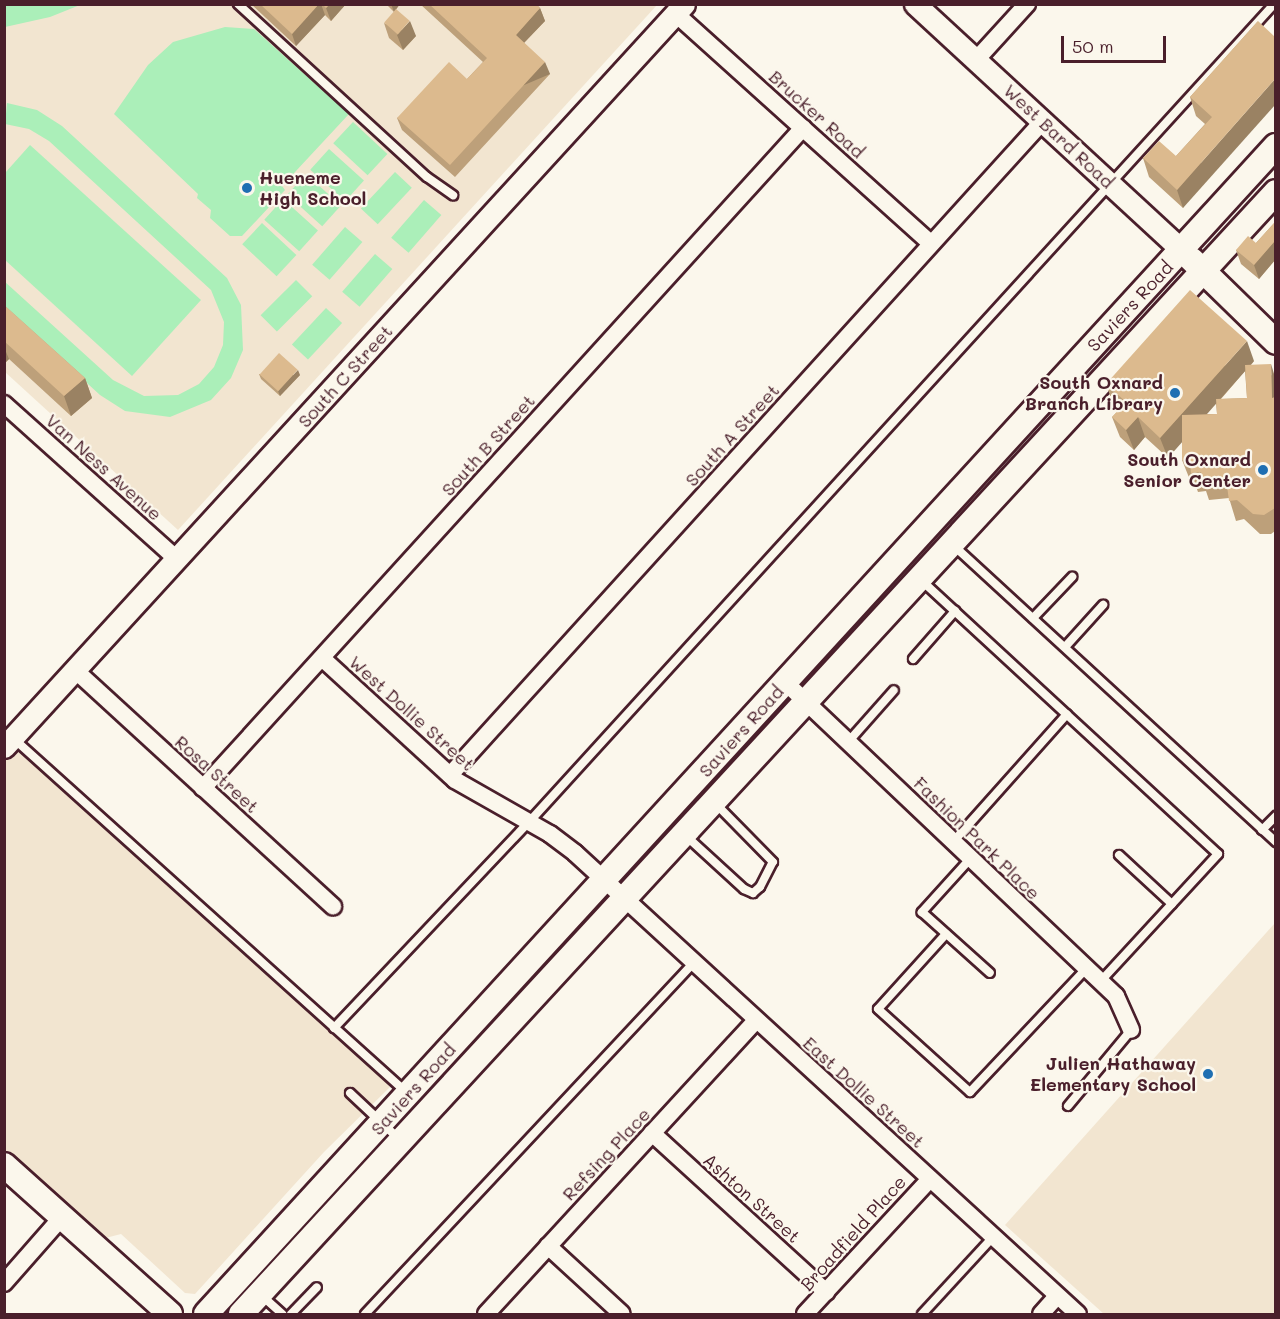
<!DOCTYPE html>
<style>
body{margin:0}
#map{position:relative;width:1280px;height:1319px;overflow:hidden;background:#fbf7ec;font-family:Mali,sans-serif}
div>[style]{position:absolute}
.built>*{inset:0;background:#f2e5d0}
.green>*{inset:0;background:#abefb9;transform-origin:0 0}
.roads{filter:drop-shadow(2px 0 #4a1f2b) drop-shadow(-2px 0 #4a1f2b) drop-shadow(0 2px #4a1f2b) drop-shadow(0 -2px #4a1f2b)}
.service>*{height:8px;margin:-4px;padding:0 4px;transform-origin:4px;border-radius:4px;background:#fbf7ec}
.minor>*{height:16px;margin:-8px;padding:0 8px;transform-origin:8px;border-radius:8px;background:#fbf7ec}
.tertiary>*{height:21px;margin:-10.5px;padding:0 10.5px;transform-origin:10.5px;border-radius:10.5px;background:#fbf7ec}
.secondary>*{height:24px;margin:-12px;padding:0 12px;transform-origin:12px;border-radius:12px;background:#fbf7ec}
.wall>*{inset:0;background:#bda07a}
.shaded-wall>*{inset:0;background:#9a8263;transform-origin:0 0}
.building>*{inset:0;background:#dcba8e;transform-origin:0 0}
.dots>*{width:16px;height:16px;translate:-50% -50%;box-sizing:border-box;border:3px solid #fbf7ec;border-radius:50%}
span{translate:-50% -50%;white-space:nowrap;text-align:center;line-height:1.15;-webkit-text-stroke:4.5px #fbf7ec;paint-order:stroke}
.street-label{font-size:18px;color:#4a1f2b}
.poi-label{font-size:18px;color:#4a1f2b;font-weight:700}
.left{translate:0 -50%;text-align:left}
.right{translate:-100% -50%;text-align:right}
.frame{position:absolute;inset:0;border:6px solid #4a1f2b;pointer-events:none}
.scale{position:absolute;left:1061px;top:36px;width:105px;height:27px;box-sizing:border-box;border:3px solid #4a1f2b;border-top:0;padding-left:8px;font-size:18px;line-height:21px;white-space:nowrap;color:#4a1f2b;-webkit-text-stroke:4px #fbf7ec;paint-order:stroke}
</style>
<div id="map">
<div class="built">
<div style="clip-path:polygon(4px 5px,657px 5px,178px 530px,5px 372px)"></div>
<div style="clip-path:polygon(13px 738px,334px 1028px,390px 1087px,324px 1152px,195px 1294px,185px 1293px,121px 1234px,90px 1242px,5px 1165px,4px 747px)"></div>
<div style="clip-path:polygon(1275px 923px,1275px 1314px,1104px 1314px,1005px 1225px)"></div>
</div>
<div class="green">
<div style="clip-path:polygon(5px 4px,80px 4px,80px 5px,50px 17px,5px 27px)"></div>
<div style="clip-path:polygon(225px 27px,254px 29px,349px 114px,282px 186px,285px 190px,242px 236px,230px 236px,210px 218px,211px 210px,197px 198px,198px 194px,114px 114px,148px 65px,173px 42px)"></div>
<div style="clip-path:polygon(7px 103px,37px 110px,62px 126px,227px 278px,241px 305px,243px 350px,231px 378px,211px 400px,170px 417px,125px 411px,100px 395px,5px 308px,4px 281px,113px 380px,144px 396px,178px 395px,199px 384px,214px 367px,223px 345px,224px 322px,211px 290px,49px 141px,29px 129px,5px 124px)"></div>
<div style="left:353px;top:122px;width:47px;height:29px;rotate:43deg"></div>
<div style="clip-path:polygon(30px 145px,201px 300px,132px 376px,5px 260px,5px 173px)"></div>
<div style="left:329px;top:149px;width:47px;height:28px;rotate:42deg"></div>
<div style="left:395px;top:172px;width:23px;height:50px;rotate:43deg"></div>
<div style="left:306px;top:174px;width:47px;height:28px;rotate:42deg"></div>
<div style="left:283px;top:199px;width:47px;height:28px;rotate:42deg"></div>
<div style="left:424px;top:200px;width:23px;height:50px;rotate:41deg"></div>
<div style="left:262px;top:223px;width:47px;height:29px;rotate:43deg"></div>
<div style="left:345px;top:227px;width:23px;height:50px;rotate:41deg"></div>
<div style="left:375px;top:254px;width:23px;height:50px;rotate:41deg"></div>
<div style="left:296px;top:280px;width:23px;height:50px;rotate:45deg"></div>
<div style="left:326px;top:308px;width:22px;height:50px;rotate:43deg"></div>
</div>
<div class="roads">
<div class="service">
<div style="left:238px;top:4px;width:256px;rotate:42.5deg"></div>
<div style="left:427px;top:177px;width:32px;rotate:35deg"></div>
<div style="left:953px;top:545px;width:439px;rotate:42.6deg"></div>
<div style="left:921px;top:580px;width:404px;rotate:42.7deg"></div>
<div style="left:1218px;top:854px;width:173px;rotate:132.7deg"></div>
<div style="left:1033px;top:618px;width:57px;rotate:-46.4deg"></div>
<div style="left:1065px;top:647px;width:57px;rotate:-47.9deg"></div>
<div style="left:913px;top:659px;width:64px;rotate:-48.8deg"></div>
<div style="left:13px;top:738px;width:529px;rotate:42.01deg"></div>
<div style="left:848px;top:742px;width:69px;rotate:-48.5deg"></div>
<div style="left:1262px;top:830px;width:20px;rotate:-45deg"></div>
<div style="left:685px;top:835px;width:80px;rotate:42.5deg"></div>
<div style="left:744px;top:889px;width:10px;rotate:24deg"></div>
<div style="left:753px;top:893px;width:9px;rotate:-41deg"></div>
<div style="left:760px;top:887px;width:28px;rotate:-63deg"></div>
<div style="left:773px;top:862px;width:81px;rotate:-134.5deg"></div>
<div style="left:953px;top:842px;width:171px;rotate:-48.3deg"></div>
<div style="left:1119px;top:855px;width:72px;rotate:42.8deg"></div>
<div style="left:970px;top:859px;width:72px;rotate:132.2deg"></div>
<div style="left:922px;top:912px;width:91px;rotate:41.9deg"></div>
<div style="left:946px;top:934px;width:101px;rotate:132.2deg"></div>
<div style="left:878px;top:1009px;width:124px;rotate:42.1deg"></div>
<div style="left:970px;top:1092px;width:170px;rotate:-46.7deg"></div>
<div style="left:334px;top:1028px;width:284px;rotate:-46.6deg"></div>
<div style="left:529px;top:822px;width:1106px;rotate:-47.67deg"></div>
<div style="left:350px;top:1093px;width:69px;rotate:43.2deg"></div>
<div style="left:1068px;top:1106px;width:99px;rotate:-50.3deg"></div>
<div style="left:260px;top:1294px;width:30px;rotate:42deg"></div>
<div style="left:291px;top:1314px;width:37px;rotate:-46deg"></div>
<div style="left:365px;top:1314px;width:481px;rotate:-46.9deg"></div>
<div style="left:922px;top:1314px;width:105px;rotate:-47.3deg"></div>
</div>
<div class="minor">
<div style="left:676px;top:14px;width:343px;rotate:42deg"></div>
<div style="left:976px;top:60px;width:76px;rotate:-47.7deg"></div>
<div style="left:4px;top:404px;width:232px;rotate:41.9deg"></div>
<div style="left:322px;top:658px;width:180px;rotate:42.5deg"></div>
<div style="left:455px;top:780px;width:109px;rotate:29.6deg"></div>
<div style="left:550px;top:834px;width:31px;rotate:37deg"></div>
<div style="left:575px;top:853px;width:682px;rotate:42.51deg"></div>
<div style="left:75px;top:670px;width:350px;rotate:42.5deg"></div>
<div style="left:785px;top:682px;width:456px;rotate:43.5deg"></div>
<div style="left:1116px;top:996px;width:37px;rotate:66deg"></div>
<div style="left:450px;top:775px;width:883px;rotate:-47.8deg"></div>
<div style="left:203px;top:788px;width:892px;rotate:-47.73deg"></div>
<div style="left:652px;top:1133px;width:236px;rotate:42.4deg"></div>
<div style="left:548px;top:1246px;width:100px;rotate:42.6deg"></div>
<div style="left:4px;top:1283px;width:88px;rotate:-48.7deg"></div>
<div style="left:486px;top:1314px;width:399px;rotate:-47.4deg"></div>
<div style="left:805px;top:1314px;width:184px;rotate:-47.2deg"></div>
<div style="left:1041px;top:1314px;width:24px;rotate:-48deg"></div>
</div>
<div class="tertiary">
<div style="left:915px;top:4px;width:363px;rotate:42.7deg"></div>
<div style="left:4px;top:747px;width:1007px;rotate:-47.53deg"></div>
</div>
<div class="secondary">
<div style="left:1192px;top:260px;width:117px;rotate:44.3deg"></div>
<div style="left:4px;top:1165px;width:223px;rotate:41.9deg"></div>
<div style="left:206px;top:1314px;width:1584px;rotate:-47.51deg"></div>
<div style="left:241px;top:1314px;width:1526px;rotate:-47.31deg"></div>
</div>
</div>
<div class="wall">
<div style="clip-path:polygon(251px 4px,346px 4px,331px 21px,325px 15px,296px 46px)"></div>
<div style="clip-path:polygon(386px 4px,400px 4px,394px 12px)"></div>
<div style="clip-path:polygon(420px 4px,536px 4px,540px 8px,545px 21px,524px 43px,550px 74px,455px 177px,402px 130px,397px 118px,467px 79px,483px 62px)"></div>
<div style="clip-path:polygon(1258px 21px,1183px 208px,1149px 177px,1143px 158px,1176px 156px,1205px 124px,1196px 116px,1190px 97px)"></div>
<div style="clip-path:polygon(384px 23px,416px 36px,403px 50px,389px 38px)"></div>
<div style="clip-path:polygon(1275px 222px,1275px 260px,1259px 279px,1241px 264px,1236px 250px,1256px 243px)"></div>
<div style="clip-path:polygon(4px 305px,85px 378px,92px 398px,71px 416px,9px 359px,6px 362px,4px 361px)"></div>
<div style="clip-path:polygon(evenodd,1254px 361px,1251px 365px,1275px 377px,1275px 531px,1271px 534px,1260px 534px,1244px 519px,1236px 521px,1229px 498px,1209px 500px,1206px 491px,1198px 492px,1194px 481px,1190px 480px,1182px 460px,1182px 441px,1168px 458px,1145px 437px,1134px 450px,1120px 437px,1112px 417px,1119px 410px,1113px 404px,1106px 384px,1254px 361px,1245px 371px,1247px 398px,1221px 399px,1245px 371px,1254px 361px,1216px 403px,1217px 414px,1206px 414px,1216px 403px)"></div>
<div style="clip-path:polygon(259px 374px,300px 375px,280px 396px,261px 379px)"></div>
</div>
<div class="shaded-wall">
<div style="clip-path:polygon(319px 4px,321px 4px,325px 15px,296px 46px,292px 34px)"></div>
<div style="clip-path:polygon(330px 4px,346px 4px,331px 21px,326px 8px)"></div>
<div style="clip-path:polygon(391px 4px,400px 4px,394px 12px)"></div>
<div style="clip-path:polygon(540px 8px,545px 21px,520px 47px,516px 35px)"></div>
<div style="clip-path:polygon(410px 21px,416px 36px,403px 50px,397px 35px)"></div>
<div style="left:545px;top:62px;width:13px;height:140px;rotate:67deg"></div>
<div style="clip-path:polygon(1275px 79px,1275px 105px,1183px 208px,1177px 190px)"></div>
<div style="clip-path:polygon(1274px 242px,1275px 247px,1275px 260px,1259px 279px,1254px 265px)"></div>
<div style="clip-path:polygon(1247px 341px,1254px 361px,1168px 458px,1160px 438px)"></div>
<div style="clip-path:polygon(4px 347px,9px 359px,6px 362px,4px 358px)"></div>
<div style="clip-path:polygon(1271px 364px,1275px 377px,1275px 407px,1272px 398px)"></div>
<div style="clip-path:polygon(298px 370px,300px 375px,280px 396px,278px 391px)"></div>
<div style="clip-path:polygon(85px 378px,92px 398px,71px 416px,64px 396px)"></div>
<div style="clip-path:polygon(1138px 417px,1145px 437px,1134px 450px,1126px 430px)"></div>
</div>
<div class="building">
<div style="clip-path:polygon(260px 4px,319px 4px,292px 34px)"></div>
<div style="clip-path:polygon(322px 4px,330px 4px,326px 8px)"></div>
<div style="clip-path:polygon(429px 4px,536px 4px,540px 8px,516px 35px,545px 62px,450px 165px,397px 118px,449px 62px,467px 79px,487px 58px)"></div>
<div style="left:396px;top:9px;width:18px;height:18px;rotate:41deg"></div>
<div style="clip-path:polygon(1258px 21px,1275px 37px,1275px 79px,1177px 190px,1143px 158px,1159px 141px,1176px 156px,1212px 117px,1190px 97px)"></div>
<div style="clip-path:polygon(1275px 222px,1275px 243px,1274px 242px,1254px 265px,1236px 250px,1248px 236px,1256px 243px)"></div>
<div style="clip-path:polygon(1190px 290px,1247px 341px,1160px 438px,1138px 417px,1126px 430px,1112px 417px,1126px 402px,1106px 384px)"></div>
<div style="clip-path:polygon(4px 305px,85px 378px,64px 396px,4px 341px)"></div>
<div style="left:279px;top:353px;width:25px;height:29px;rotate:42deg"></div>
<div style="clip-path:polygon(1271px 364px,1272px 398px,1275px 397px,1275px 508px,1264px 515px,1253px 514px,1237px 500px,1229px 501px,1226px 478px,1202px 481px,1201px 472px,1191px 473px,1190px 462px,1182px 460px,1182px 415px,1217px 414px,1216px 399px,1247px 398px,1245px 365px)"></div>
</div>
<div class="dots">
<div style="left:247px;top:188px;background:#1f6fb2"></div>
<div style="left:1175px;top:393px;background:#1f6fb2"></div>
<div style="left:1263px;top:470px;background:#1f6fb2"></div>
<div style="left:1208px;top:1074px;background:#1f6fb2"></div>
</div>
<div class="street-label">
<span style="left:817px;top:114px;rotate:42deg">Brucker Road</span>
<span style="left:1059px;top:136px;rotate:43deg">West Bard Road</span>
<span style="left:1130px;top:306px;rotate:-47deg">Saviers Road</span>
<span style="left:345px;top:376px;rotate:-48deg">South C Street</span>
<span style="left:732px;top:435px;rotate:-48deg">South A Street</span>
<span style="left:488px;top:445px;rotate:-48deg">South B Street</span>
<span style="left:104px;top:467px;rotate:42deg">Van Ness Avenue</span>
<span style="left:412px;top:713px;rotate:42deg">West Dollie Street</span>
<span style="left:741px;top:731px;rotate:-48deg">Saviers Road</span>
<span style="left:217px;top:774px;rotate:42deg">Rosa Street</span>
<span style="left:977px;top:838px;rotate:44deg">Fashion Park Place</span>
<span style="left:413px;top:1089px;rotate:-48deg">Saviers Road</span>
<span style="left:864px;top:1092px;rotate:42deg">East Dollie Street</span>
<span style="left:606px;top:1154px;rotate:-47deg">Refsing Place</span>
<span style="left:752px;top:1198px;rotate:42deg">Ashton Street</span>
<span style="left:853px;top:1233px;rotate:-48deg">Broadfield Place</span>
</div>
<div class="poi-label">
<span class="left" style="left:259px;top:188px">Hueneme<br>High School</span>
<span class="right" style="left:1163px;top:393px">South Oxnard<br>Branch Library</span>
<span class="right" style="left:1251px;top:470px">South Oxnard<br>Senior Center</span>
<span class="right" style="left:1196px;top:1074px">Julien Hathaway<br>Elementary School</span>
</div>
<div class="frame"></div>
<div class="scale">50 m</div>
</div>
